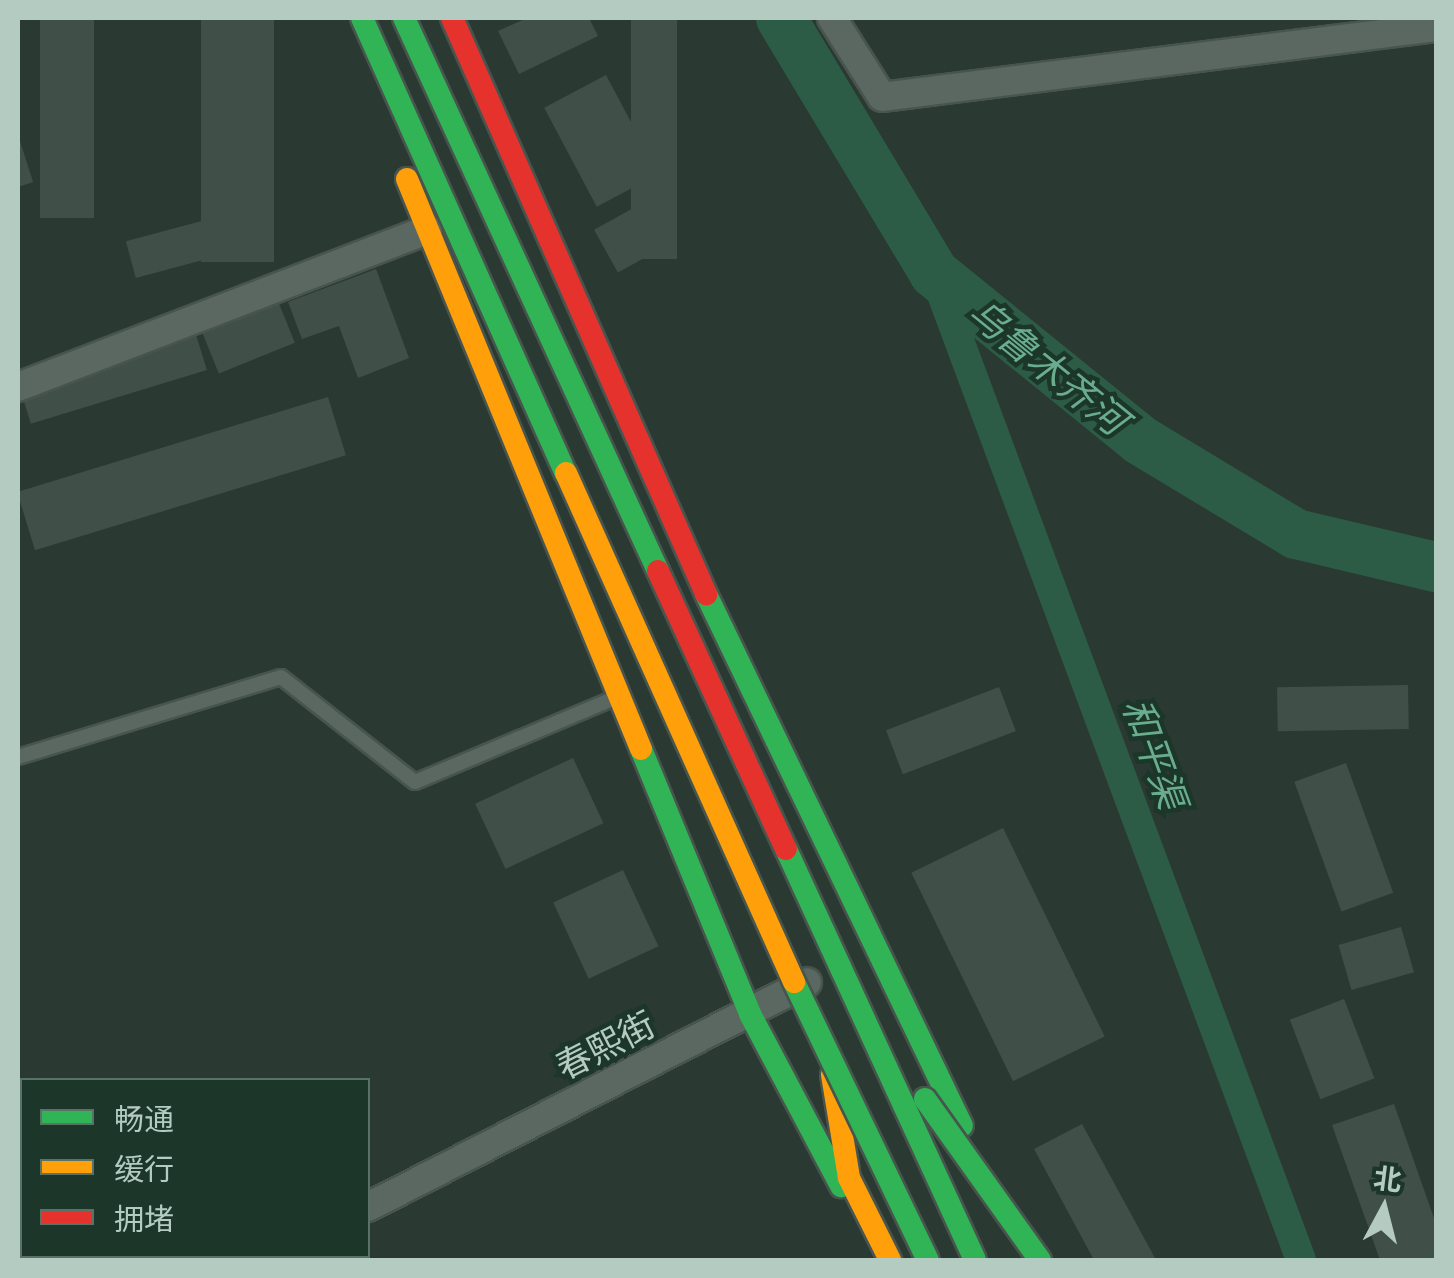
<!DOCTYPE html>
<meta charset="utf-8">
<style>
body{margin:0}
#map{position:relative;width:1454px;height:1278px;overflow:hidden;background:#2a3a32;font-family:Manrope,"Noto Sans SC",sans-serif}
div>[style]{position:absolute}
.canal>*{height:30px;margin:-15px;padding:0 15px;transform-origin:15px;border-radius:15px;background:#2d5c46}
.river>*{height:50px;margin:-25px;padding:0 25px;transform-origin:25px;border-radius:25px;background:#2d5c46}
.building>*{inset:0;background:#404f47;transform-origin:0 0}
.roads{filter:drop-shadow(2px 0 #48544e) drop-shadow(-2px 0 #48544e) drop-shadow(0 2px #48544e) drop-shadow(0 -2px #48544e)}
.lane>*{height:14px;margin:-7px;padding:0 7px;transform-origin:7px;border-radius:7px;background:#5a6861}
.street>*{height:28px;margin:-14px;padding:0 14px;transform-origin:14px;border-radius:14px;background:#5a6861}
.fast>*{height:22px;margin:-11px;padding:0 11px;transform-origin:11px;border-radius:11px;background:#30b455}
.slow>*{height:22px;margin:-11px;padding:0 11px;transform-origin:11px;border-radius:11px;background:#ff9f0a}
.jam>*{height:22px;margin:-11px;padding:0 11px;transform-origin:11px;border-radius:11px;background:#e5322d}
.bridges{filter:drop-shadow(2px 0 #47554e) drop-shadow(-2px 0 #47554e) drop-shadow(0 2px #47554e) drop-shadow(0 -2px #47554e)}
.fast-bridge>*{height:22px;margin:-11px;padding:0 11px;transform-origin:11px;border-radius:11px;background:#30b455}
.slow-bridge>*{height:22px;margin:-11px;padding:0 11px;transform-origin:11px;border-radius:11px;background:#ff9f0a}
.jam-bridge>*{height:22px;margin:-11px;padding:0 11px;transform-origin:11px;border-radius:11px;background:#e5322d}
span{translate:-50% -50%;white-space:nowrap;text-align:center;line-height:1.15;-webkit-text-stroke:9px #1c362a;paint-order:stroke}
.street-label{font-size:35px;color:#b4cbc1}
.water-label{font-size:38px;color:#6aad8e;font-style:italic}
.frame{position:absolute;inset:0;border:20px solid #b4cbc1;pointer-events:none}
.legend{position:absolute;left:20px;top:1078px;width:350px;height:180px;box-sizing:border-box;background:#1c362a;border:2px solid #597266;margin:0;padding:12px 18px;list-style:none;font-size:30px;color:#b4cbc1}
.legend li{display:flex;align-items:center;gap:20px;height:50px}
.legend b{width:50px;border:2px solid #597266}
.north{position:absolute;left:1334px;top:1158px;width:100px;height:100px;-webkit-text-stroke:8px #1c362a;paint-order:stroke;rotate:7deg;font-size:28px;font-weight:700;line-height:40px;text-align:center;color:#b4cbc1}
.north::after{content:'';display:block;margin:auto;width:35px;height:45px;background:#b4cbc1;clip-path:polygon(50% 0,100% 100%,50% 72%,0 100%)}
</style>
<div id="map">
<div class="canal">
<div style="left:934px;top:273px;width:1053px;rotate:69.6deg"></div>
</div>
<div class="river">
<div style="left:781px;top:18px;width:297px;rotate:59deg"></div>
<div style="left:934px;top:273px;width:265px;rotate:39deg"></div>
<div style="left:1140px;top:440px;width:182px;rotate:31.1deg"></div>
<div style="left:1296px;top:534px;width:144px;rotate:13.3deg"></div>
</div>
<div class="building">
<div style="left:40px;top:18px;width:54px;height:200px"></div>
<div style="left:201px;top:18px;width:73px;height:244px"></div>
<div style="clip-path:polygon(527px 18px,589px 18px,598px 36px,519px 74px,498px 31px)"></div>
<div style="left:631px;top:18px;width:46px;height:241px"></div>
<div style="left:606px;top:75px;width:112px;height:70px;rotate:62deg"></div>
<div style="clip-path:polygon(20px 141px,33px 182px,18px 187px,18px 142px)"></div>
<div style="left:637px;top:206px;width:49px;height:49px;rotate:61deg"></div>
<div style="left:209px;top:219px;width:38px;height:86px;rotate:75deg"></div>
<div style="clip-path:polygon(376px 269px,409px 358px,358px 378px,339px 326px,302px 339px,288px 302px)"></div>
<div style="left:278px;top:301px;width:45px;height:82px;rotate:68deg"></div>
<div style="left:194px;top:328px;width:44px;height:184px;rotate:73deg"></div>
<div style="left:328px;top:397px;width:61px;height:325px;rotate:73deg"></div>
<div style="left:1408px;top:685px;width:44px;height:131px;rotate:89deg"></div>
<div style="left:999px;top:687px;width:47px;height:121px;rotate:69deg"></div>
<div style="left:573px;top:758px;width:72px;height:108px;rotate:65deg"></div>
<div style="left:1346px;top:763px;width:138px;height:55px;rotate:70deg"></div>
<div style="left:1003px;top:828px;width:232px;height:102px;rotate:64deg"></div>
<div style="left:623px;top:870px;width:84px;height:77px;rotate:65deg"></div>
<div style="left:1401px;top:927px;width:47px;height:65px;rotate:74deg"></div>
<div style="left:1344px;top:999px;width:85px;height:58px;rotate:69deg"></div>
<div style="clip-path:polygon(1394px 1104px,1436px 1224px,1436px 1260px,1380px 1260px,1332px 1125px)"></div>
<div style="clip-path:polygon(1082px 1124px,1156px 1260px,1094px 1260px,1034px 1149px)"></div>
</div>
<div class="roads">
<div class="lane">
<div style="left:18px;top:757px;width:275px;rotate:-16.9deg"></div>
<div style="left:281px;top:677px;width:170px;rotate:38.1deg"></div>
<div style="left:415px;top:782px;width:217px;rotate:-22.8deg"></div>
</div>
<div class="street">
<div style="left:832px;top:18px;width:93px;rotate:57.7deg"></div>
<div style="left:882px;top:97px;width:558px;rotate:-7.2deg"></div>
<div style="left:18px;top:387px;width:439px;rotate:-21deg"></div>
<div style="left:368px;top:1207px;width:493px;rotate:-27.1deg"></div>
<div style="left:293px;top:1256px;width:4px;rotate:63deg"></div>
<div style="left:260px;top:1260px;width:12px;rotate:-20deg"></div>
</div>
<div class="fast">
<div style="left:706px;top:594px;width:590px;rotate:64.3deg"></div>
<div style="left:641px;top:749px;width:287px;rotate:67.6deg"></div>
<div style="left:750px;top:1014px;width:195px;rotate:62.1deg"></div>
</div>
<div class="slow">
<div style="left:407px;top:179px;width:616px;rotate:67.68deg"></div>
<div style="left:832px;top:1075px;width:104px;rotate:80.6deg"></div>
<div style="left:849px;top:1178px;width:92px;rotate:63.4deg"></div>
</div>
<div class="jam">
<div style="left:452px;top:18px;width:630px;rotate:66.2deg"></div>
</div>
</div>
<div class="bridges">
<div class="fast-bridge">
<div style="left:362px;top:18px;width:499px;rotate:65.9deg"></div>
<div style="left:404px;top:18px;width:609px;rotate:65.33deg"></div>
<div style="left:786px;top:849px;width:452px;rotate:65.3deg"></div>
<div style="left:794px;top:982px;width:309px;rotate:64.3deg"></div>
<div style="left:925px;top:1099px;width:198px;rotate:54.5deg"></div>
</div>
<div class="slow-bridge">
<div style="left:566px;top:473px;width:558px;rotate:65.87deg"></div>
</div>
<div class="jam-bridge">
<div style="left:658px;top:571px;width:306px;rotate:65.3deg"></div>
</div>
</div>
<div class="street-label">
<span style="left:605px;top:1045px;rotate:-27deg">春熙街</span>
</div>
<div class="water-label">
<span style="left:1048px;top:366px;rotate:39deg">乌鲁木齐河</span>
<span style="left:1155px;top:753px;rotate:70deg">和平渠</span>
</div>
<div class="frame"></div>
<ul class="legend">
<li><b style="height:12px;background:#30b455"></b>畅通</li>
<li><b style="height:12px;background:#ff9f0a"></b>缓行</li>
<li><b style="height:12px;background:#e5322d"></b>拥堵</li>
</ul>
<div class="north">北</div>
</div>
